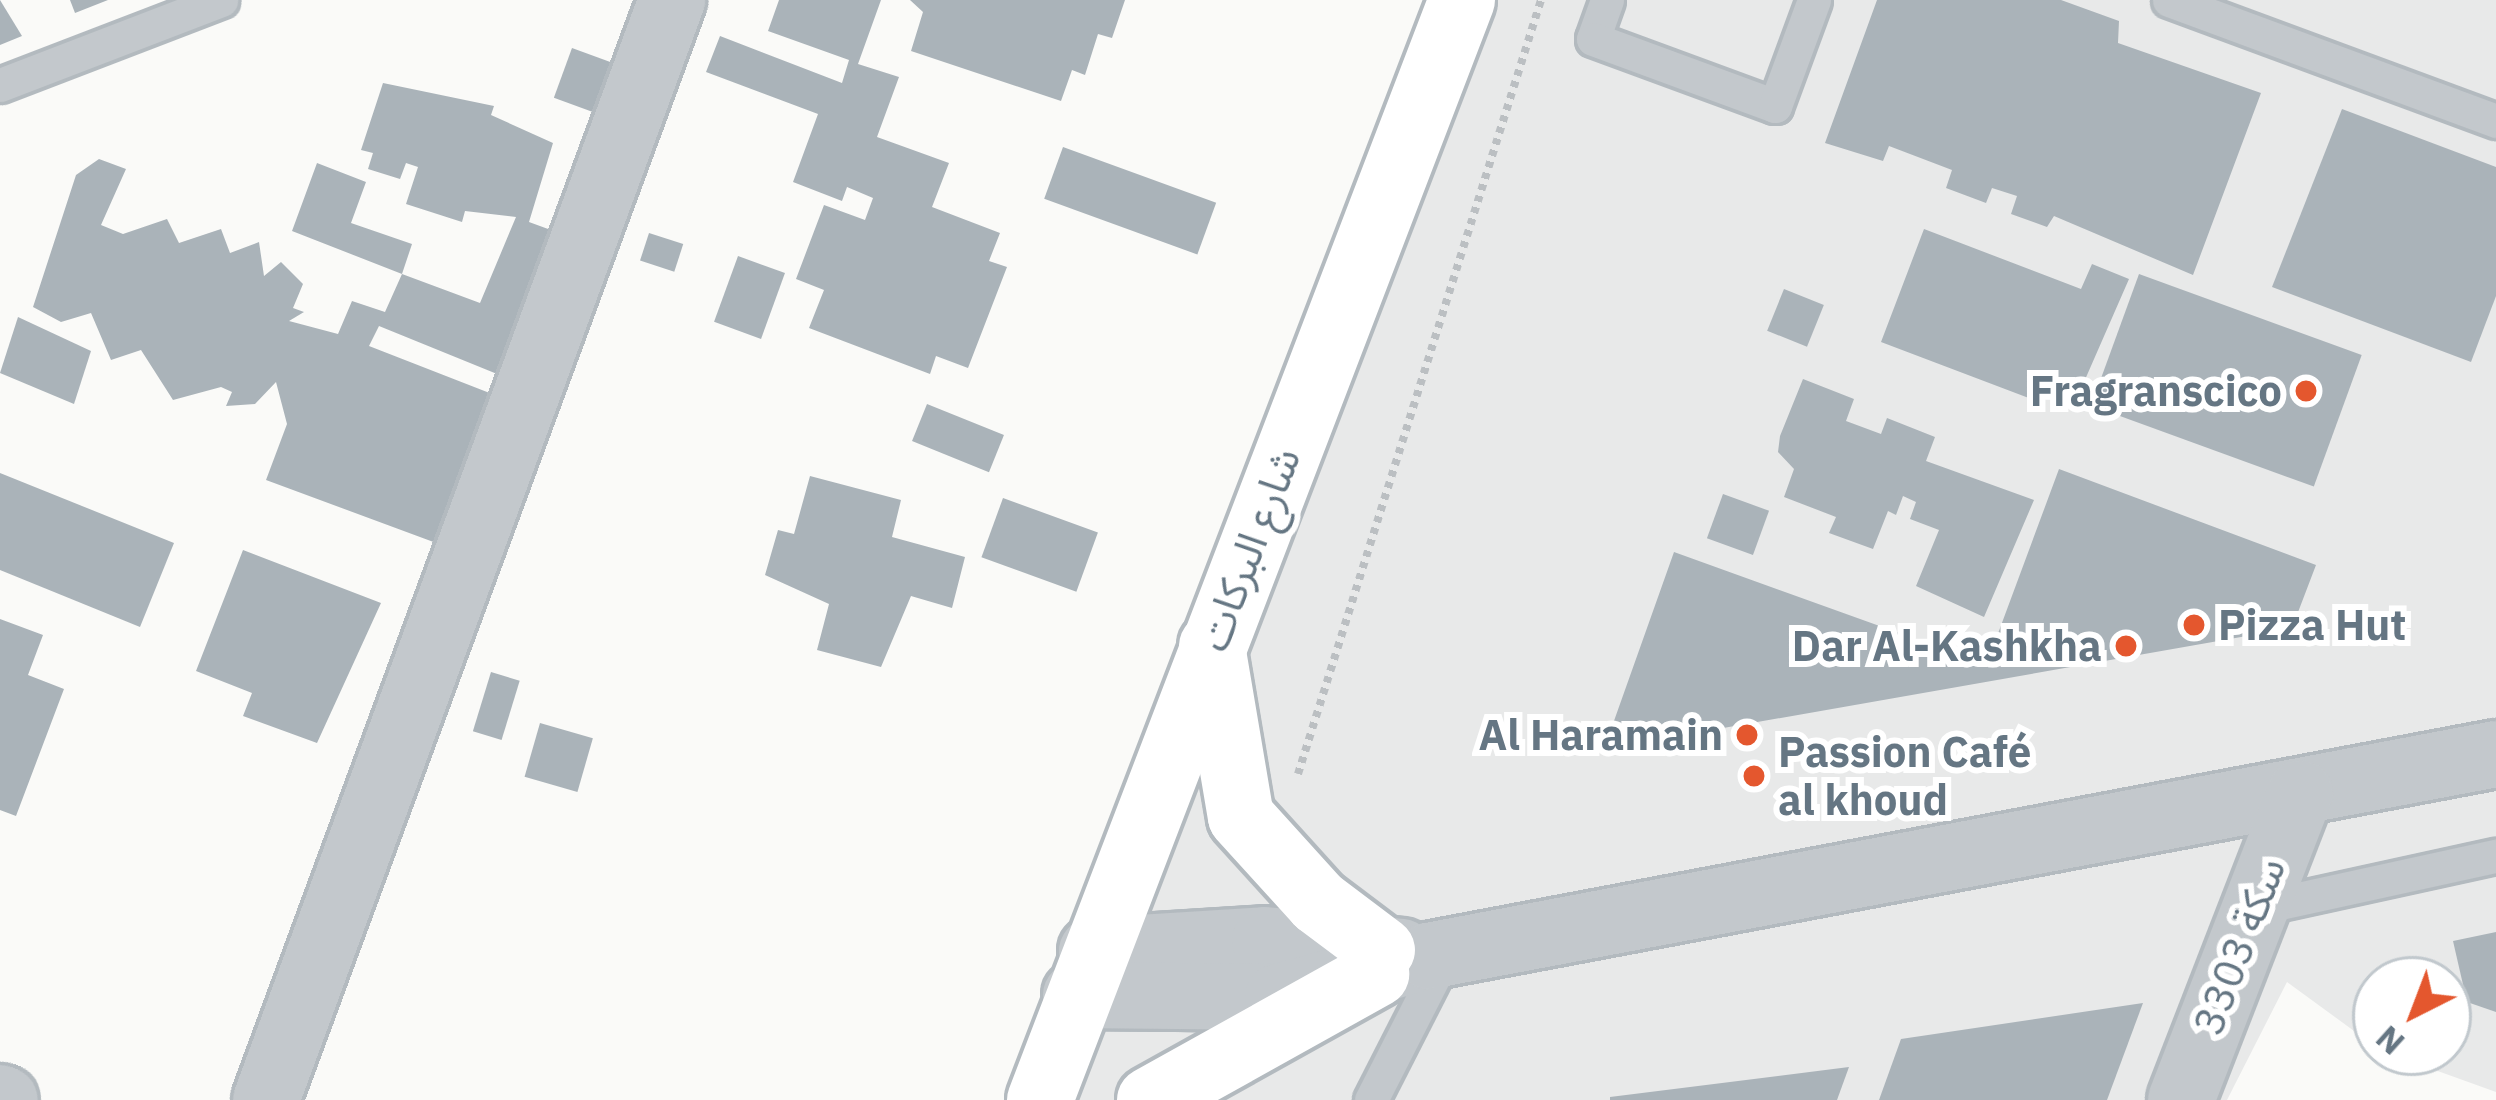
<!DOCTYPE html>
<meta charset="utf-8">
<style>
body{margin:0}
#map{position:relative;width:2496px;height:1100px;overflow:hidden;background:#fafaf8;font-family:"IBM Plex Sans","Noto Sans Arabic",sans-serif}
div>[style]{position:absolute}
.built>*{inset:0;background:#e8e9e9}
.building>*{inset:0;background:#aab3b9;transform-origin:0 0}
.path>*{height:8px;margin-top:-4px;transform-origin:0;background:repeating-linear-gradient(90deg,#bbbfc2 0 6px,transparent 0 12px)}
.roads{filter:drop-shadow(3px 0 #b3babf) drop-shadow(-3px 0 #b3babf) drop-shadow(0 3px #b3babf) drop-shadow(0 -3px #b3babf)}
.lane>*{height:33px;margin:-16.5px;padding:0 16.5px;transform-origin:16.5px;border-radius:16.5px;background:#c3c8cc}
.street>*{height:66px;margin:-33px;padding:0 33px;transform-origin:33px;border-radius:33px;background:#c3c8cc}
.secondary>*{height:66px;margin:-33px;padding:0 33px;transform-origin:33px;border-radius:33px;background:#fff}
.dots>*{width:33px;height:33px;translate:-50% -50%;box-sizing:border-box;border:6px solid #fff;border-radius:50%}
span{translate:-50% -50%;white-space:nowrap;text-align:center;line-height:1.15;-webkit-text-stroke:12px #fff;paint-order:stroke}
.poi-label{font-size:42px;color:#657683;font-weight:700}
.right{translate:-100% -50%;text-align:right}
.left{translate:0 -50%;text-align:left}
.street-label{font-size:42px;color:#657683}
.north{position:absolute;left:2352px;top:956px;width:120px;height:120px;box-sizing:border-box;background:#fff;border:3px solid #c1c8cd;border-radius:50%;rotate:222deg;font-size:33px;font-weight:700;line-height:48px;text-align:center;color:#657683}
.north::after{content:'';display:block;margin:auto;width:42px;height:54px;background:#e4572e;clip-path:polygon(50% 0,100% 100%,50% 72%,0 100%)}
</style>
<div id="map">
<div class="built">
<div style="clip-path:polygon(1464px 0,2496px 0,2496px 1092px,2385px 1052px,2448px 1052px,2448px 980px,2376px 980px,2376px 1047px,2287px 982px,2227px 1100px,1034px 1100px)"></div>
</div>
<div class="building">
<div style="clip-path:polygon(0 0,22px 36px,0 45px)"></div>
<div style="clip-path:polygon(70px 0,108px 0,75px 13px)"></div>
<div style="clip-path:polygon(779px 0,881px 0,858px 64px,899px 77px,877px 137px,949px 163px,932px 207px,1000px 233px,989px 261px,1007px 267px,968px 368px,936px 356px,930px 374px,809px 328px,824px 290px,796px 279px,824px 205px,865px 220px,873px 198px,847px 187px,842px 201px,793px 182px,818px 114px,706px 72px,720px 36px,842px 83px,849px 60px,768px 31px)"></div>
<div style="clip-path:polygon(910px 0,1125px 0,1112px 38px,1098px 34px,1085px 75px,1072px 70px,1061px 101px,911px 51px,923px 12px)"></div>
<div style="clip-path:polygon(1877px 0,2061px 0,2119px 21px,2118px 43px,2261px 93px,2193px 275px,2054px 216px,2047px 227px,2011px 214px,2017px 196px,1992px 188px,1986px 203px,1946px 188px,1952px 170px,1889px 146px,1883px 161px,1825px 143px)"></div>
<div style="left:572px;top:48px;width:48px;height:53px;rotate:20deg"></div>
<div style="clip-path:polygon(383px 83px,494px 106px,491px 115px,553px 143px,529px 222px,570px 237px,512px 380px,379px 326px,369px 346px,505px 399px,447px 547px,266px 480px,287px 424px,276px 382px,255px 404px,226px 406px,232px 392px,221px 387px,173px 400px,141px 350px,111px 360px,91px 313px,61px 322px,33px 307px,76px 175px,99px 159px,126px 169px,101px 225px,123px 234px,167px 219px,179px 243px,221px 229px,230px 253px,259px 242px,264px 276px,281px 262px,303px 284px,293px 308px,304px 312px,289px 321px,338px 334px,352px 301px,385px 312px,402px 274px,292px 231px,317px 163px,366px 182px,351px 223px,412px 244px,402px 274px,480px 303px,516px 217px,465px 211px,462px 222px,406px 204px,418px 167px,406px 163px,400px 179px,368px 169px,373px 153px,361px 150px)"></div>
<div style="clip-path:polygon(2342px 109px,2496px 167px,2496px 296px,2471px 362px,2272px 287px)"></div>
<div style="left:1063px;top:147px;width:163px;height:55px;rotate:20deg"></div>
<div style="clip-path:polygon(1924px 229px,2081px 289px,2092px 264px,2129px 279px,2077px 398px,2042px 382px,2034px 400px,1881px 342px)"></div>
<div style="left:649px;top:233px;width:36px;height:29px;rotate:18deg"></div>
<div style="left:738px;top:256px;width:50px;height:70px;rotate:20deg"></div>
<div style="left:2139px;top:274px;width:237px;height:140px;rotate:20deg"></div>
<div style="left:1784px;top:289px;width:43px;height:45px;rotate:22deg"></div>
<div style="clip-path:polygon(18px 317px,91px 351px,74px 404px,0 373px)"></div>
<div style="clip-path:polygon(1803px 379px,1854px 399px,1846px 421px,1881px 434px,1887px 418px,1935px 437px,1926px 461px,2034px 500px,1984px 617px,1916px 586px,1939px 530px,1910px 519px,1916px 502px,1903px 496px,1896px 515px,1888px 511px,1873px 549px,1829px 533px,1836px 517px,1784px 497px,1794px 469px,1778px 452px,1780px 436px)"></div>
<div style="left:927px;top:404px;width:83px;height:40px;rotate:22deg"></div>
<div style="clip-path:polygon(2059px 469px,2316px 565px,2292px 628px,1604px 749px,1674px 552px,1977px 661px,1993px 647px)"></div>
<div style="clip-path:polygon(0 473px,174px 543px,140px 627px,0 570px)"></div>
<div style="clip-path:polygon(810px 476px,901px 500px,892px 537px,965px 557px,952px 608px,911px 596px,881px 667px,817px 650px,829px 604px,765px 575px,778px 530px,794px 534px)"></div>
<div style="left:1723px;top:494px;width:49px;height:47px;rotate:20deg"></div>
<div style="left:1003px;top:498px;width:101px;height:63px;rotate:20deg"></div>
<div style="clip-path:polygon(243px 550px,381px 603px,317px 743px,243px 716px,252px 693px,196px 671px)"></div>
<div style="clip-path:polygon(0 619px,43px 635px,28px 675px,64px 689px,16px 816px,0 810px)"></div>
<div style="left:491px;top:672px;width:30px;height:62px;rotate:17deg"></div>
<div style="left:540px;top:723px;width:55px;height:56px;rotate:16deg"></div>
<div style="clip-path:polygon(2496px 932px,2496px 1012px,2467px 1002px,2453px 941px)"></div>
<div style="clip-path:polygon(2143px 1003px,2107px 1100px,1879px 1100px,1901px 1039px)"></div>
<div style="clip-path:polygon(1849px 1067px,1837px 1100px,1610px 1100px,1610px 1097px)"></div>
</div>
<div class="path">
<div style="left:1298px;top:774px;width:811px;rotate:-72.57deg"></div>
</div>
<div class="roads">
<div class="lane">
<div style="left:1607px;top:0;width:41px;rotate:109.7deg"></div>
<div style="left:1593px;top:39px;width:194px;rotate:20.2deg"></div>
<div style="left:1775px;top:106px;width:113px;rotate:-69.8deg"></div>
<div style="left:2169px;top:0;width:349px;rotate:20.3deg"></div>
<div style="left:0;top:85px;width:237px;rotate:-21deg"></div>
<div style="left:2252px;top:909px;width:250px;rotate:-12.3deg"></div>
<div style="left:1371px;top:1100px;width:165px;rotate:-63deg"></div>
</div>
<div class="street">
<div style="left:1092px;top:951px;width:173px;rotate:-3.6deg"></div>
<div style="left:1265px;top:940px;width:137px;rotate:5deg"></div>
<div style="left:1076px;top:995px;width:202px;rotate:0.6deg"></div>
<div style="left:1278px;top:997px;width:156px;rotate:-15.3deg"></div>
<div style="left:1428px;top:956px;width:1087px;rotate:-10.71deg"></div>
<div style="left:0;top:1098px;width:5px;rotate:22deg"></div>
<div style="left:266px;top:1100px;width:1173px;rotate:-69.74deg"></div>
<div style="left:2181px;top:1100px;width:329px;rotate:-68.8deg"></div>
</div>
<div class="secondary">
<div style="left:1212px;top:646px;width:173px;rotate:80.4deg"></div>
<div style="left:1241px;top:817px;width:115px;rotate:47.8deg"></div>
<div style="left:1318px;top:902px;width:80px;rotate:36.9deg"></div>
<div style="left:1040px;top:1100px;width:1178px;rotate:-69.01deg"></div>
<div style="left:1150px;top:1100px;width:259px;rotate:-29.1deg"></div>
</div>
</div>
<div class="dots">
<div style="left:2306px;top:391px;background:#e4572e"></div>
<div style="left:2194px;top:625px;background:#e4572e"></div>
<div style="left:2126px;top:646px;background:#e4572e"></div>
<div style="left:1747px;top:735px;background:#e4572e"></div>
<div style="left:1754px;top:776px;background:#e4572e"></div>
</div>
<div class="poi-label">
<span class="right" style="left:2282px;top:391px">Fragranscico</span>
<span class="left" style="left:2218px;top:625px">Pizza Hut</span>
<span class="right" style="left:2102px;top:646px">Dar Al-Kashkha</span>
<span class="right" style="left:1723px;top:735px">Al Haramain</span>
<span class="left" style="left:1778px;top:776px">Passion Café<br>al khoud</span>
</div>
<div class="street-label">
<span style="left:1249px;top:549px;rotate:-69deg">شارع البركات</span>
<span style="left:2239px;top:946px;rotate:-69deg">سكة 3303</span>
</div>
<div class="north">N</div>
</div>
